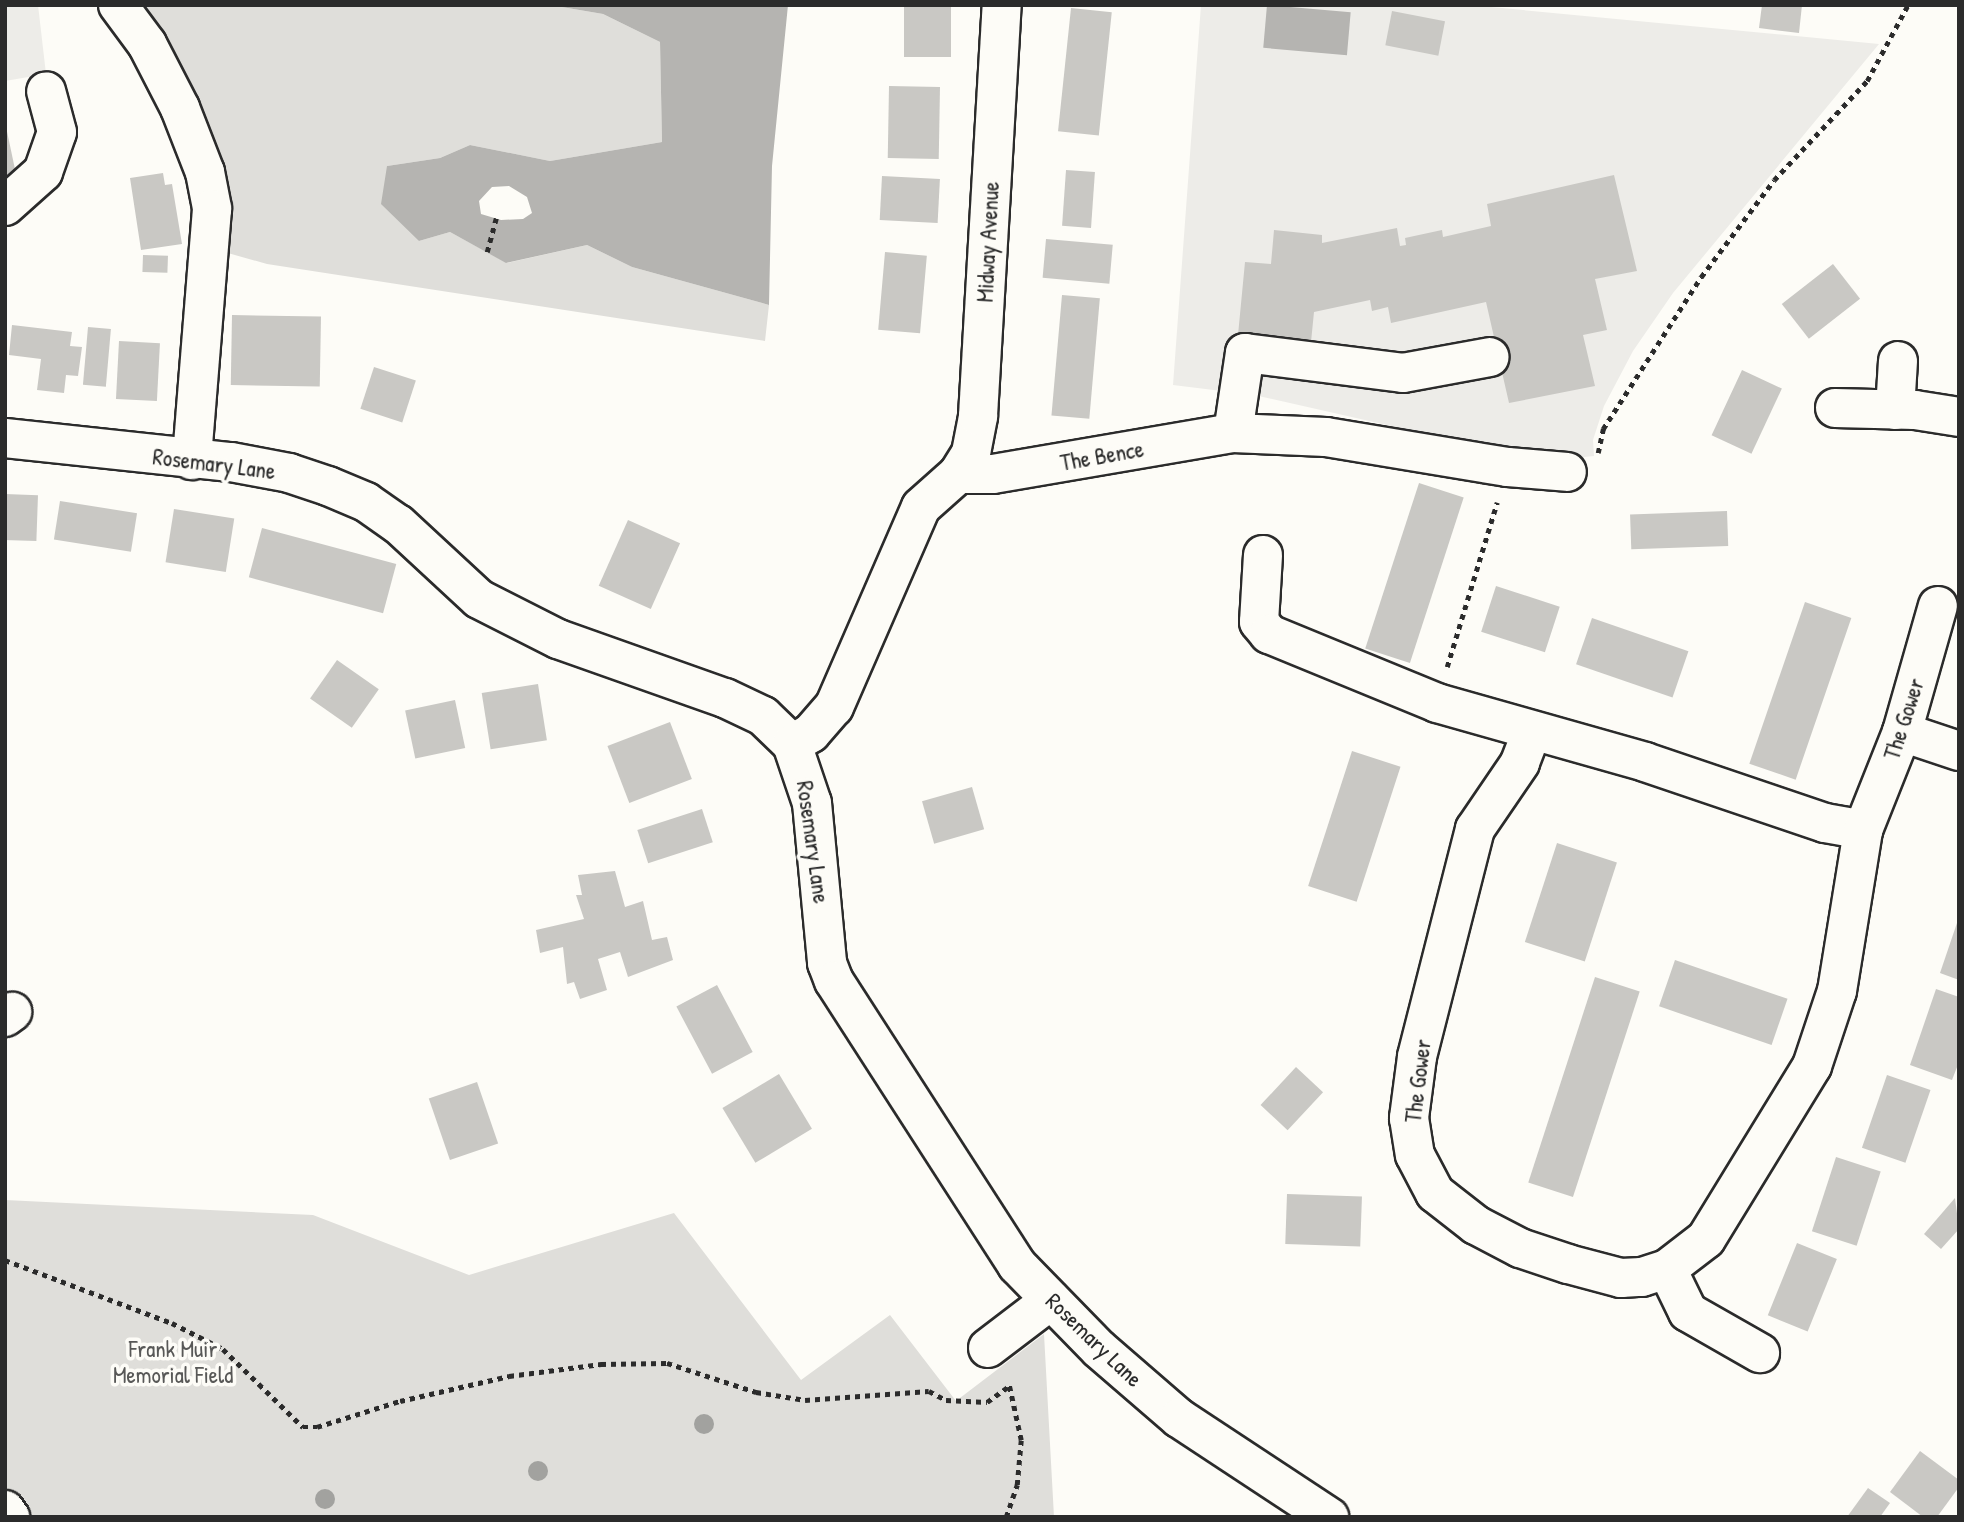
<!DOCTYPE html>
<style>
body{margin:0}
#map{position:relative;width:1964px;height:1522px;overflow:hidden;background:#fdfcf7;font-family:"Patrick Hand",sans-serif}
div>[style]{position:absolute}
.built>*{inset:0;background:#edece8}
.green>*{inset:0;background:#dfdeda}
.water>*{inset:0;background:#b5b4b1;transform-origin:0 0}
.building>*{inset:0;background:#c9c8c4;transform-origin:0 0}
.path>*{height:4.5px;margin-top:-2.25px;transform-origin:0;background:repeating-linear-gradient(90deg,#2b2b2b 0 5px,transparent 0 10px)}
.roads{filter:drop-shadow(2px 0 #2b2b2b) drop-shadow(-2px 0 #2b2b2b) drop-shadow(0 2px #2b2b2b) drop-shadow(0 -2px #2b2b2b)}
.minor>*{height:38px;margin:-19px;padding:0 19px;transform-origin:19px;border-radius:19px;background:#fdfcf7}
.major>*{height:38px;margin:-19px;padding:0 19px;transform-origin:19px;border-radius:19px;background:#fdfcf7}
.trees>*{width:20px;height:20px;margin:-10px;border-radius:50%;background:#a2a29f}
span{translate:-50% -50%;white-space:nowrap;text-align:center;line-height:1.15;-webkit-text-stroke:7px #fdfcf7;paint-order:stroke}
.street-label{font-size:23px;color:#2b2b2b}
.park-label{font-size:23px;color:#585857}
.frame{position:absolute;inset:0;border:7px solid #2b2b2b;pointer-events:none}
</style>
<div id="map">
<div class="built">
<div style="clip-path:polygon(5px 5px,38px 5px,46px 74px,5px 81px)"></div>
<div style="clip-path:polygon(1201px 5px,1470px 5px,1879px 44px,1673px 293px,1633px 351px,1604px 406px,1593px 440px,1594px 456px,1546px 461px,1254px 395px,1173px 385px)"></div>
</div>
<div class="green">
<div style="clip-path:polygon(118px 5px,550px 5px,603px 14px,660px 42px,662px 142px,550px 161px,470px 145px,440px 158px,387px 166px,419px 241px,450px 232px,507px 263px,587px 245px,632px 267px,769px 305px,765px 341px,267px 264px,210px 248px,212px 209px)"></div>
<div style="clip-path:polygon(5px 1200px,313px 1215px,469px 1275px,674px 1213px,801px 1380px,890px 1315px,956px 1401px,1044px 1334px,1054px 1517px,5px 1517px)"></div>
</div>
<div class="water">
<div style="clip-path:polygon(evenodd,550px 5px,788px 5px,772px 166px,769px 305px,632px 267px,587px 245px,506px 263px,450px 232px,419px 241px,381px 204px,387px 166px,440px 158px,470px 145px,550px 161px,662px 142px,660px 42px,603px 14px,550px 5px,509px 186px,527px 197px,532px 213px,523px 219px,501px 220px,481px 214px,479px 201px,492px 187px,509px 186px)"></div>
<div style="left:1267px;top:5px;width:84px;height:43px;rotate:5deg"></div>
</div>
<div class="building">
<div style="left:904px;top:5px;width:47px;height:52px"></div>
<div style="clip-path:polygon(1762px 5px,1802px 5px,1799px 33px,1759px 28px)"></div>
<div style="left:1071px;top:8px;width:41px;height:124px;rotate:6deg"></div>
<div style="left:1392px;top:11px;width:54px;height:35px;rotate:11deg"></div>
<div style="left:889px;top:86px;width:51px;height:72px;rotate:1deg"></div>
<div style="clip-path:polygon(5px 122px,16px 174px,5px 175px)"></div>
<div style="left:1066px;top:170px;width:29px;height:56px;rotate:4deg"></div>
<div style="clip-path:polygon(163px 173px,165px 185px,172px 184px,182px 244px,141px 250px,130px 178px)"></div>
<div style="clip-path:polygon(1614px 175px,1637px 271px,1595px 279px,1607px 330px,1583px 335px,1595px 386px,1509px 403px,1486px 302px,1391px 323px,1388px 307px,1372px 311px,1370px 300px,1314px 312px,1311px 342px,1238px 335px,1245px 262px,1271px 264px,1274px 230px,1322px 235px,1322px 243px,1397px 228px,1400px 246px,1406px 245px,1405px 238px,1442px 230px,1443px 237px,1491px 226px,1487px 204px)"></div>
<div style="left:882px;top:176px;width:58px;height:44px;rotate:3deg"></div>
<div style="left:1046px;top:239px;width:67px;height:39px;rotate:5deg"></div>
<div style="left:885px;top:252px;width:42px;height:78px;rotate:5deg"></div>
<div style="left:143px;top:255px;width:25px;height:17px;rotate:2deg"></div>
<div style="left:1833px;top:264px;width:44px;height:65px;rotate:52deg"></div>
<div style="left:1062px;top:295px;width:38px;height:121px;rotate:5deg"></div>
<div style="left:232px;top:315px;width:89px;height:70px;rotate:1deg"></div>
<div style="clip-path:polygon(12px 325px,72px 332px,70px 346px,82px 347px,78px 376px,66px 375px,64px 393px,37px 390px,41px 359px,9px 355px)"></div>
<div style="left:88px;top:327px;width:23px;height:58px;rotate:5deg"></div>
<div style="left:119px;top:341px;width:41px;height:58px;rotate:3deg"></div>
<div style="left:374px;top:367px;width:44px;height:44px;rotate:18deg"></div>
<div style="left:1742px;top:370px;width:44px;height:72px;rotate:25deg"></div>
<div style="left:1419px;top:483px;width:47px;height:174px;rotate:18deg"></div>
<div style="left:5px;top:494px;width:33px;height:46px;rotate:2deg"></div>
<div style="left:60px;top:501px;width:78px;height:39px;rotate:9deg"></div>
<div style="left:174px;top:509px;width:61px;height:54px;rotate:9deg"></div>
<div style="left:1727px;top:511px;width:35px;height:97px;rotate:88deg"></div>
<div style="left:628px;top:520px;width:57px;height:72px;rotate:24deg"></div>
<div style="left:262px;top:528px;width:139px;height:51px;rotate:15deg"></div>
<div style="left:1496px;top:586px;width:67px;height:48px;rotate:18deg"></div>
<div style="left:1805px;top:602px;width:49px;height:171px;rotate:19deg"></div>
<div style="left:1592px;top:618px;width:102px;height:49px;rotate:19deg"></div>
<div style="left:337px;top:660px;width:51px;height:47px;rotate:35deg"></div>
<div style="left:538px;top:684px;width:57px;height:57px;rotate:81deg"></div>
<div style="left:455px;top:700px;width:49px;height:51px;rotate:78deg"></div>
<div style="left:670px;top:722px;width:61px;height:67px;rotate:69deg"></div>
<div style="left:1352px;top:751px;width:51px;height:142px;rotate:18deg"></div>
<div style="left:972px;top:787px;width:44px;height:52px;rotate:74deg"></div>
<div style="left:702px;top:809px;width:35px;height:68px;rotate:72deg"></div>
<div style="left:1557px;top:843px;width:63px;height:104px;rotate:18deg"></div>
<div style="clip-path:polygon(615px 871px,625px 907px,643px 901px,652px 940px,667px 937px,673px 960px,628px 977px,620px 952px,598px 959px,607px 990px,580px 999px,574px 982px,567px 984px,563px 947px,540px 953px,536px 930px,584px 919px,576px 895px,582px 895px,578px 875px)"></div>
<div style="clip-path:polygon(1958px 920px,1959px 920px,1959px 980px,1940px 973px)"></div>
<div style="left:1675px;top:960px;width:119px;height:49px;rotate:19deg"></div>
<div style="left:1595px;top:977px;width:47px;height:216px;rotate:18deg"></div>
<div style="left:717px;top:985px;width:76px;height:46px;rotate:62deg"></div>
<div style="clip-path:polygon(1936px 989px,1959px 997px,1959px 1062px,1952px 1080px,1910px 1065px)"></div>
<div style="left:1296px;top:1067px;width:37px;height:52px;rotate:43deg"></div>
<div style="left:779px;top:1074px;width:64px;height:66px;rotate:59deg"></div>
<div style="left:1887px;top:1075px;width:46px;height:77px;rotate:19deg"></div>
<div style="left:477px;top:1082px;width:65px;height:51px;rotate:71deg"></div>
<div style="left:1836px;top:1157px;width:47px;height:78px;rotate:18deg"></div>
<div style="left:1287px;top:1194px;width:75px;height:50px;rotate:2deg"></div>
<div style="clip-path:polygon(1955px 1198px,1959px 1229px,1941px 1249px,1924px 1234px)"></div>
<div style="left:1797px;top:1243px;width:43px;height:78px;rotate:22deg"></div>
<div style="clip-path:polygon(1920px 1451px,1959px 1480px,1959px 1487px,1937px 1517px,1923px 1517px,1890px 1492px)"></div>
<div style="clip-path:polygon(1868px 1488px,1890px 1503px,1880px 1517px,1847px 1517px)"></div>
</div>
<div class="path">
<div style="left:487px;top:252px;width:35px;rotate:-75deg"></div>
<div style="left:1598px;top:453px;width:25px;rotate:-78deg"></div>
<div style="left:1603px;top:429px;width:181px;rotate:-57.2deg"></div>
<div style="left:1701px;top:277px;width:121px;rotate:-53deg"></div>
<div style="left:1774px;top:180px;width:136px;rotate:-46.8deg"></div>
<div style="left:1867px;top:81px;width:86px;rotate:-61.7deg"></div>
<div style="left:1447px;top:667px;width:172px;rotate:-73.1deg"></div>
<div style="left:5px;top:1260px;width:178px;rotate:20.7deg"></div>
<div style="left:172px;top:1323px;width:57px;rotate:27deg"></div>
<div style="left:223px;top:1349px;width:112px;rotate:44.3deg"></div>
<div style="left:303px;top:1427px;width:14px"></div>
<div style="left:317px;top:1427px;width:87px;rotate:-17.4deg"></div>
<div style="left:400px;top:1401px;width:112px;rotate:-12.9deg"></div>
<div style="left:509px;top:1376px;width:93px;rotate:-7.4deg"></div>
<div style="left:601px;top:1364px;width:66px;rotate:-0.9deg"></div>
<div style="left:667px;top:1363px;width:94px;rotate:18deg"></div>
<div style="left:756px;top:1392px;width:50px;rotate:9.3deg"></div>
<div style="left:805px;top:1400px;width:124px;rotate:-4.2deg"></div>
<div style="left:929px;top:1391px;width:19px;rotate:28deg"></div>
<div style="left:946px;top:1400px;width:41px;rotate:2.8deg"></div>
<div style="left:987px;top:1402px;width:29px;rotate:-36deg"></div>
<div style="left:1006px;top:1517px;width:34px;rotate:-71deg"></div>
<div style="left:1017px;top:1485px;width:45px;rotate:-84.9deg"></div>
<div style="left:1021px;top:1440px;width:56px;rotate:-102.3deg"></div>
</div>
<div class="roads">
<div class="minor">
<div style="left:118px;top:5px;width:49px;rotate:53.4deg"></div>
<div style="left:147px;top:44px;width:72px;rotate:62.7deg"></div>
<div style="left:180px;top:108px;width:69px;rotate:68.7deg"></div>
<div style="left:205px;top:172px;width:38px;rotate:79deg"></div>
<div style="left:212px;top:209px;width:252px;rotate:94.6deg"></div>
<div style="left:5px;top:206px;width:51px;rotate:-41.8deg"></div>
<div style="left:43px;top:172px;width:42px;rotate:-70.7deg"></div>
<div style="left:57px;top:132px;width:42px;rotate:-105deg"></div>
<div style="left:1835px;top:408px;width:80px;rotate:1.4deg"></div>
<div style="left:1915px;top:410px;width:45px;rotate:9deg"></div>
<div style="left:1895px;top:410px;width:49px;rotate:-86.5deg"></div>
<div style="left:1233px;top:433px;width:81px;rotate:-81.5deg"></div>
<div style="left:1245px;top:353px;width:159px;rotate:7.2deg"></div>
<div style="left:1403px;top:373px;width:88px;rotate:-10.4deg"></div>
<div style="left:5px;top:438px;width:227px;rotate:6.1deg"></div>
<div style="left:231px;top:462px;width:59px;rotate:10.7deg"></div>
<div style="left:289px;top:473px;width:41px;rotate:18.4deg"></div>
<div style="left:328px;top:486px;width:41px;rotate:22.8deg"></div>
<div style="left:366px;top:502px;width:39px;rotate:35deg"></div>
<div style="left:398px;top:524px;width:110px;rotate:42.8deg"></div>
<div style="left:479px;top:599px;width:89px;rotate:26.9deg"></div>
<div style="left:558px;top:639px;width:177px;rotate:19.5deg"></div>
<div style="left:725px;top:698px;width:42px;rotate:25.3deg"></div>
<div style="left:763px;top:716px;width:40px;rotate:44deg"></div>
<div style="left:792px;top:744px;width:62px;rotate:71.3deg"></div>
<div style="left:812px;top:803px;width:161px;rotate:84.6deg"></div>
<div style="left:827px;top:963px;width:19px;rotate:69deg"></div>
<div style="left:834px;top:981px;width:338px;rotate:57.2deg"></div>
<div style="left:1017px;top:1265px;width:117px;rotate:45.7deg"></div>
<div style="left:1099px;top:1349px;width:106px;rotate:40.8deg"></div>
<div style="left:1179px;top:1418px;width:180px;rotate:33.4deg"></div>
<div style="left:958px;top:474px;width:25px;rotate:-58deg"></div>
<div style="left:971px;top:453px;width:38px;rotate:-79deg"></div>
<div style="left:978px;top:416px;width:412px;rotate:-86.7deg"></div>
<div style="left:1263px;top:555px;width:67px;rotate:93.4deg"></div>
<div style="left:1259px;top:622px;width:16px;rotate:50deg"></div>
<div style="left:1269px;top:634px;width:182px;rotate:22.3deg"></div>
<div style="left:1437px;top:703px;width:216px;rotate:15.8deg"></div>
<div style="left:1645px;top:762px;width:190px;rotate:18.7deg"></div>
<div style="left:1825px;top:823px;width:39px;rotate:10deg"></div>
<div style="left:1532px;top:731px;width:34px;rotate:111deg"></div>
<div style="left:1520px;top:763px;width:80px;rotate:124.3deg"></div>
<div style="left:1475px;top:829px;width:235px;rotate:104.3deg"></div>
<div style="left:1417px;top:1057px;width:62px;rotate:97.5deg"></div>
<div style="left:1409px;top:1118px;width:37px;rotate:81deg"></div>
<div style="left:1415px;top:1155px;width:43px;rotate:62.2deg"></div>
<div style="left:1435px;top:1193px;width:52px;rotate:38deg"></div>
<div style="left:1476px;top:1225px;width:50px;rotate:27.6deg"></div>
<div style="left:1520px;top:1248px;width:51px;rotate:18.4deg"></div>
<div style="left:1568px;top:1264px;width:55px;rotate:14.8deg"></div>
<div style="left:1621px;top:1278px;width:21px;rotate:-3deg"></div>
<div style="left:1642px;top:1277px;width:26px;rotate:-18deg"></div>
<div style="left:1667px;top:1269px;width:49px;rotate:-37.6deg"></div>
<div style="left:1706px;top:1239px;width:203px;rotate:-58.5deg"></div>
<div style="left:1812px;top:1066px;width:79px;rotate:-71.6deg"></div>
<div style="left:1837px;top:991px;width:163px;rotate:-80.8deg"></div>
<div style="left:1863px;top:830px;width:105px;rotate:-68.3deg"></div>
<div style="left:1902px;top:732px;width:131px;rotate:-74.1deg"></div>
<div style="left:1902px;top:732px;width:60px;rotate:18.4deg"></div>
<div style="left:792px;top:744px;width:22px;rotate:-30deg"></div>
<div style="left:811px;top:733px;width:35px;rotate:-49deg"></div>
<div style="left:834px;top:707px;width:218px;rotate:-66.5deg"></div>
<div style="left:921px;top:507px;width:50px;rotate:-41.7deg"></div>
<div style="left:958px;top:474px;width:35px"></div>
<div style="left:993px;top:474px;width:243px;rotate:-9.7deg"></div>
<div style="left:1233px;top:433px;width:93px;rotate:2.5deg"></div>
<div style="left:1326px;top:437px;width:184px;rotate:9.4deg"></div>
<div style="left:1508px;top:467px;width:59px;rotate:4.8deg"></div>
<div style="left:5px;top:1017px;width:9px;rotate:-36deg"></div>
<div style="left:1667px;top:1269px;width:48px;rotate:64deg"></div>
<div style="left:1688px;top:1312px;width:83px;rotate:29.7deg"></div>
<div style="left:988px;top:1348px;width:79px;rotate:-37.3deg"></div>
</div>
<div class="major">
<div style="left:5px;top:1510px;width:9px;rotate:54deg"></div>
</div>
</div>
<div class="trees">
<div style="left:704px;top:1424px"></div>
<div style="left:538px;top:1471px"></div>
<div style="left:325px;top:1499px"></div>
</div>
<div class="street-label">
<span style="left:988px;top:242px;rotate:-87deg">Midway Avenue</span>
<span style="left:1102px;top:456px;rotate:-10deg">The Bence</span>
<span style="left:214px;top:464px;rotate:7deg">Rosemary Lane</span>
<span style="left:1904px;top:719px;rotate:-72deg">The Gower</span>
<span style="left:813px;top:842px;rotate:82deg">Rosemary Lane</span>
<span style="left:1418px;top:1081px;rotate:-83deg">The Gower</span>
<span style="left:1094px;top:1340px;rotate:44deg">Rosemary Lane</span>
</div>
<div class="park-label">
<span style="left:173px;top:1362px">Frank Muir<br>Memorial Field</span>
</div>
<div class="frame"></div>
</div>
